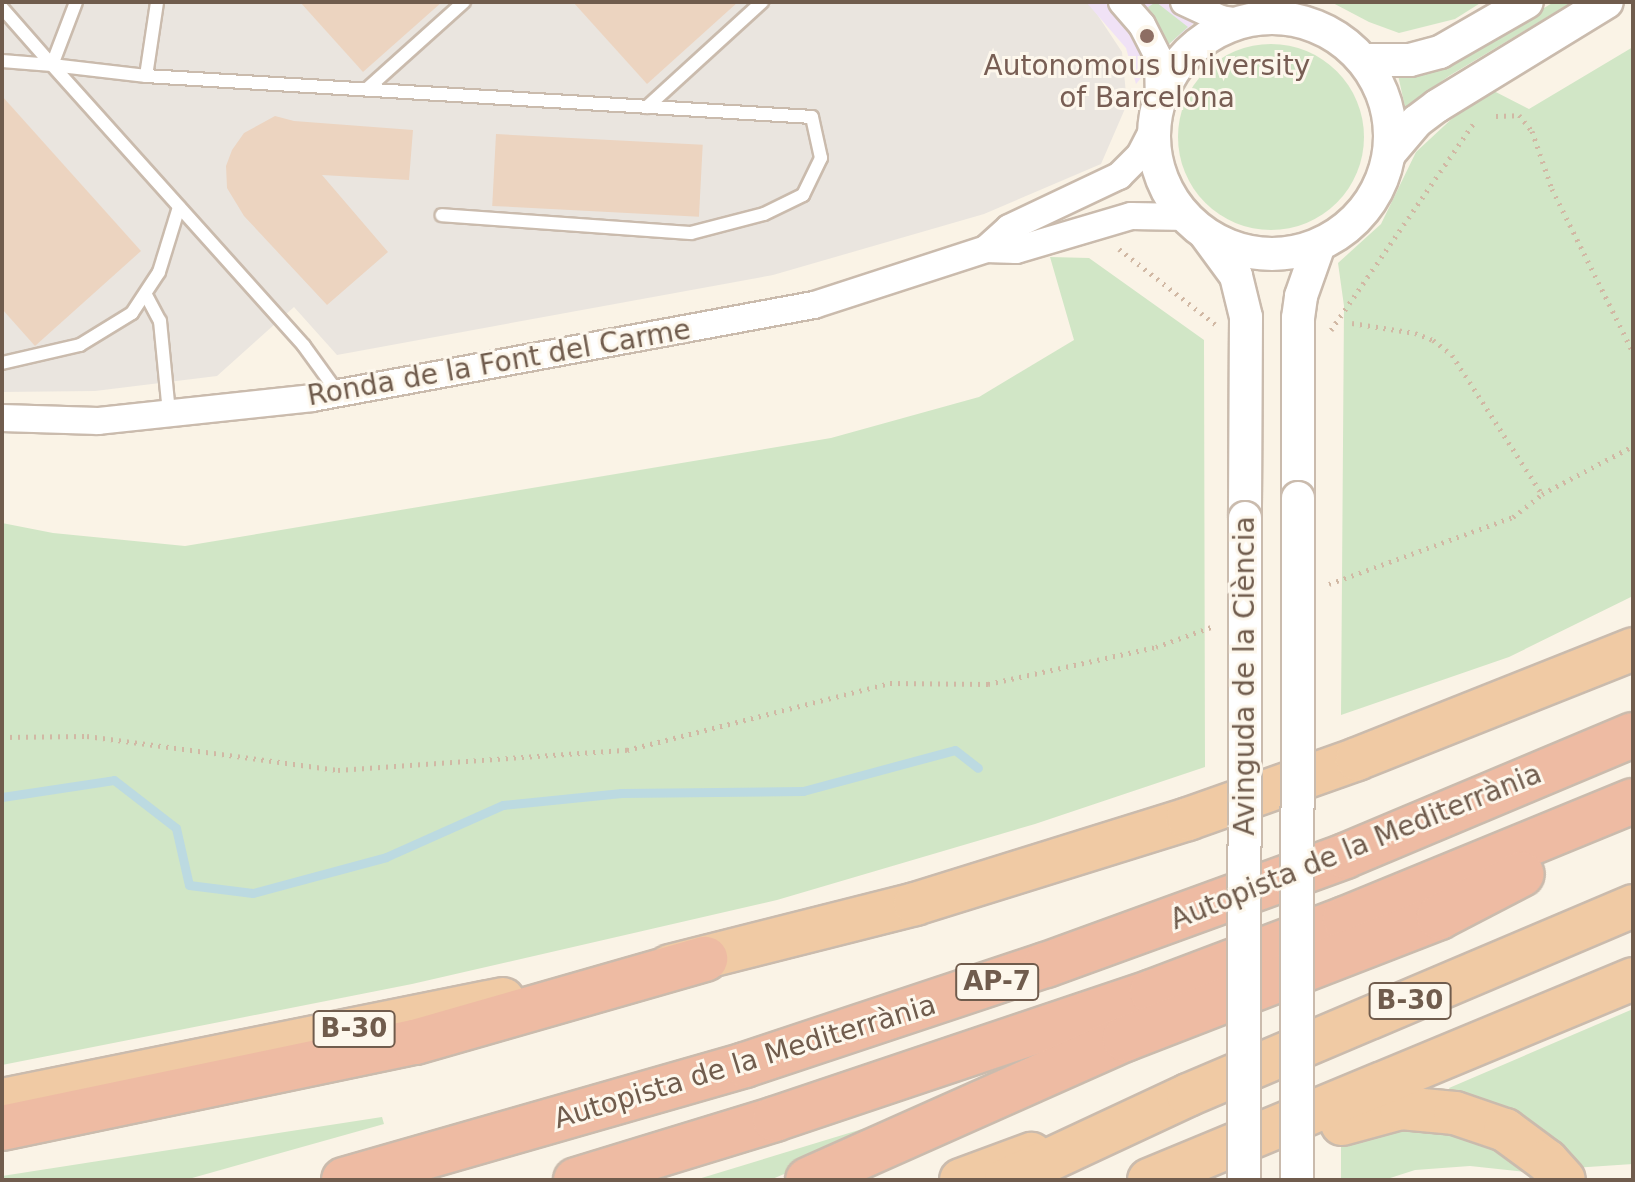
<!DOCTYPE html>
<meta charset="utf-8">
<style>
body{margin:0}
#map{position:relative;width:1635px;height:1182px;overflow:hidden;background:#faf3e6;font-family:"DejaVu Sans",sans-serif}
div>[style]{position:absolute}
.industrial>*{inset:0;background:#eae5df}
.education>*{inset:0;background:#f0e2f6}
.green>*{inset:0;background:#d1e6c6}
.round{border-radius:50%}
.stream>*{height:9px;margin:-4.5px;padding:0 4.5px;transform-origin:4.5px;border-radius:4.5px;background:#bcdae1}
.building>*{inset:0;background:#ecd4c0;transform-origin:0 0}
.path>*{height:5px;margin-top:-2.5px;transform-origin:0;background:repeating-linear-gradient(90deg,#d1b8a4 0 2px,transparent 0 8px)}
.roads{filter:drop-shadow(2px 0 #cabbad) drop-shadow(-2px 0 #cabbad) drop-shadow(0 2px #cabbad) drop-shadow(0 -2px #cabbad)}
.service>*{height:12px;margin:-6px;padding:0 6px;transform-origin:6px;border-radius:6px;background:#fff}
.minor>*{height:26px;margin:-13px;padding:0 13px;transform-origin:13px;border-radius:13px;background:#fff}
.tertiary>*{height:32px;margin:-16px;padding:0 16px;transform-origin:16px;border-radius:16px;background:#fff}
.tertiary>.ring{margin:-16px;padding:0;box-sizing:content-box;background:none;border:32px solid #fff;border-radius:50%}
.trunk>*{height:42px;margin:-21px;padding:0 21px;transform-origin:21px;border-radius:21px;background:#f0caa4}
.motorway>*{height:44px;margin:-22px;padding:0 22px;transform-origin:22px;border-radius:22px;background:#eebba3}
.bridges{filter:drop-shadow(2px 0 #cabbad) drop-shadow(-2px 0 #cabbad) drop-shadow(0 2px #cabbad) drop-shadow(0 -2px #cabbad)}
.tertiary-bridge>*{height:32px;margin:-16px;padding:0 16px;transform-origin:16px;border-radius:16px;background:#fff}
.dots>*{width:22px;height:22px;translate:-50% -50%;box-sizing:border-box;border:4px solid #fdf7ec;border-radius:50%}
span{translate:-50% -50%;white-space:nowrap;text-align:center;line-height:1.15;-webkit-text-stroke:6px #fdf7ec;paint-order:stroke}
.shield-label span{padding:2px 6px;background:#fdf7ec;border:2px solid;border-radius:6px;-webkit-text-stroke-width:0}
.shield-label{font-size:26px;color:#705c4d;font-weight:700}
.education-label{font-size:28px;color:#785e54}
.street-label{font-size:28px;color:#705c4d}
.frame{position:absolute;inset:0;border:4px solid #705c4d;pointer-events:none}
</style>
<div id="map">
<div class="industrial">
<div style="clip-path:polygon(2px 2px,1089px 2px,1122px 52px,1127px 104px,1101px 164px,984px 214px,773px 275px,337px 355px,294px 307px,217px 376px,95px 391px,2px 392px)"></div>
</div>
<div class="education">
<div style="clip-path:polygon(1086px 2px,1219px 2px,1168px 45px,1136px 84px,1126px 48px)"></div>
</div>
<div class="green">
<div style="clip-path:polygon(1156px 2px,1188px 27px,1168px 45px,1148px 7px)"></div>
<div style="clip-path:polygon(1331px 2px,1482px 2px,1455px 19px,1399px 33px,1369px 22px)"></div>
<div style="clip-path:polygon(1554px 2px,1572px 2px,1449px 76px,1405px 107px,1398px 75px,1440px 70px)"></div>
<div class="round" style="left:1178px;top:44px;width:186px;height:186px"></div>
<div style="clip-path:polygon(1633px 47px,1633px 596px,1509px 657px,1341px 715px,1344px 306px,1338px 263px,1381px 224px,1416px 152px,1486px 87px,1529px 109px)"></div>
<div style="clip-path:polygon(1050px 257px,1089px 258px,1204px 340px,1205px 767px,1035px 824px,777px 900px,412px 984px,2px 1065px,2px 523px,53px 533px,185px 546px,831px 438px,979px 397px,1074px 340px)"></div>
<div style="clip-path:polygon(1633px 1009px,1633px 1164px,1573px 1168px,1453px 1097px,1449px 1088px)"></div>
<div style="clip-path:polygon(382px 1117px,384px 1124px,185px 1180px,2px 1180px,2px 1176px)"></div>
<div style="clip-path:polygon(872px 1126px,824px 1157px,770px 1180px,695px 1180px)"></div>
<div style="clip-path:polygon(1418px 1126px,1464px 1135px,1499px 1150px,1527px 1172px,1470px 1166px,1415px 1170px,1384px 1180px,1341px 1180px,1341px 1142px,1376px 1128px)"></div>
</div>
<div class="stream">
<div style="left:2px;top:797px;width:113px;rotate:-8.6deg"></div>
<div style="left:114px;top:780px;width:78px;rotate:37.7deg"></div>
<div style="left:176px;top:828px;width:58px;rotate:77.2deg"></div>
<div style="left:189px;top:885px;width:64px;rotate:7.1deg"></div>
<div style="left:253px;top:893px;width:138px;rotate:-15.1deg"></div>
<div style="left:386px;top:857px;width:128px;rotate:-24deg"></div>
<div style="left:503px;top:805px;width:119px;rotate:-5.8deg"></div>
<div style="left:621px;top:793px;width:182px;rotate:-0.6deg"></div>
<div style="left:803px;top:791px;width:157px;rotate:-15.1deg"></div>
<div style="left:955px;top:750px;width:29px;rotate:38deg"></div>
</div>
<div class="building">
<div style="clip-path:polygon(300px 2px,442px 2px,363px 72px)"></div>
<div style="clip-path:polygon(573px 2px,738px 2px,647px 84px)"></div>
<div style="clip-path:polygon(2px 96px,141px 251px,35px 346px,2px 309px)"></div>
<div style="clip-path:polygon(275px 116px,294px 121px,413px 130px,409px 180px,322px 175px,388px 252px,327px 305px,244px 216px,227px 188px,226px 166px,232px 150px,244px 133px)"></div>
<div style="left:496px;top:134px;width:207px;height:72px;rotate:3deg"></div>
</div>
<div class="path">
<div style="left:1496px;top:116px;width:23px;rotate:-2deg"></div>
<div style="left:1519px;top:115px;width:21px;rotate:51deg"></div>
<div style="left:1532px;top:131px;width:61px;rotate:71deg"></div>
<div style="left:1552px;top:189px;width:182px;rotate:63.6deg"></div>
<div style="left:1119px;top:249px;width:122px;rotate:38deg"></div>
<div style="left:1352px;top:323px;width:64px;rotate:9deg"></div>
<div style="left:1415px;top:333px;width:19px;rotate:21deg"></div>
<div style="left:1433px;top:340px;width:24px;rotate:38deg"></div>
<div style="left:1452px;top:355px;width:166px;rotate:57.1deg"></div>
<div style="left:1331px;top:330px;width:254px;rotate:-55.4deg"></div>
<div style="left:1329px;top:584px;width:196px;rotate:-20deg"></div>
<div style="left:1513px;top:517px;width:37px;rotate:-38deg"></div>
<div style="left:1542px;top:494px;width:103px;rotate:-27.8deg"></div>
<div style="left:2px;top:737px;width:85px;rotate:-0.7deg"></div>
<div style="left:87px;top:736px;width:253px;rotate:7.7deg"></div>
<div style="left:338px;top:770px;width:290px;rotate:-4deg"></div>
<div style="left:627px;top:750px;width:271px;rotate:-14.3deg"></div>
<div style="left:890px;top:683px;width:98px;rotate:0.6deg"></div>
<div style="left:988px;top:684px;width:172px;rotate:-12.4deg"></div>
<div style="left:1156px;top:647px;width:62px;rotate:-19.9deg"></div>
</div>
<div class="roads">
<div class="service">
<div style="left:2px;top:8px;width:76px;rotate:48.7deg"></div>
<div style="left:52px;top:65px;width:95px;rotate:6.7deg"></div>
<div style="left:146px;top:76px;width:667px;rotate:3.52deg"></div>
<div style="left:812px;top:117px;width:42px;rotate:77.6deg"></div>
<div style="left:821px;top:158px;width:41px;rotate:115.9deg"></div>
<div style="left:803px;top:195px;width:43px;rotate:154deg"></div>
<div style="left:764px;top:214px;width:75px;rotate:165.4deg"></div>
<div style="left:691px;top:233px;width:250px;rotate:-175.9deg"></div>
<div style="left:2px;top:61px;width:50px;rotate:4.6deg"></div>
<div style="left:52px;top:65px;width:377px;rotate:48.1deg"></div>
<div style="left:304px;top:346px;width:58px;rotate:54.1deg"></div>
<div style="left:52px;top:65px;width:67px;rotate:-69.1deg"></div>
<div style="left:146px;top:76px;width:75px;rotate:-81.5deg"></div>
<div style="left:368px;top:88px;width:129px;rotate:-41.9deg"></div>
<div style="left:647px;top:107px;width:156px;rotate:-42.4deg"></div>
<div style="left:146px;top:295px;width:30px;rotate:62deg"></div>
<div style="left:160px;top:321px;width:92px;rotate:84.4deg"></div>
<div style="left:2px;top:363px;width:80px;rotate:-13deg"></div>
<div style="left:80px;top:345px;width:61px;rotate:-31.6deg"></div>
<div style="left:132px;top:313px;width:49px;rotate:-56.6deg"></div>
<div style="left:159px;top:272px;width:68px;rotate:-72.9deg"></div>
</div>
<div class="minor">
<div style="left:1122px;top:2px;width:30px;rotate:49deg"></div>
<div style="left:1142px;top:25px;width:36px;rotate:63deg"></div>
<div style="left:1158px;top:57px;width:47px;rotate:88.8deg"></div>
<div style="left:1184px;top:2px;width:41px;rotate:24.7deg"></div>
<div style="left:1221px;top:19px;width:20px;rotate:9deg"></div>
<div style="left:986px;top:249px;width:31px;rotate:-42deg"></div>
<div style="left:1009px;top:228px;width:122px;rotate:-25.3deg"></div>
<div style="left:1119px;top:176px;width:30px;rotate:-45deg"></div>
<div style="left:1140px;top:155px;width:31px;rotate:-63deg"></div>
<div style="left:2px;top:418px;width:96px;rotate:1.8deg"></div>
<div style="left:98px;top:421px;width:215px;rotate:-6.1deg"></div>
<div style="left:312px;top:398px;width:511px;rotate:-10.5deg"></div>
<div style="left:814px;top:305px;width:181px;rotate:-18deg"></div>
<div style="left:986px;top:249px;width:30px;rotate:2deg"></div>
<div style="left:1016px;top:250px;width:120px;rotate:-16.5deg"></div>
<div style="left:1131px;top:216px;width:56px;rotate:1deg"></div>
</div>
<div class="tertiary">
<div class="ring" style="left:1154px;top:18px;width:204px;height:204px"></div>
<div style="left:1364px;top:60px;width:46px"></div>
<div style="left:1410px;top:60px;width:31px;rotate:-15deg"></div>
<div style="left:1440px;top:52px;width:100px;rotate:-29.9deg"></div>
<div style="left:1389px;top:154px;width:43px;rotate:-49.7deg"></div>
<div style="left:1417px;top:121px;width:25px;rotate:-37deg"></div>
<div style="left:1437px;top:106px;width:199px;rotate:-31.5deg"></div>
<div style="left:1206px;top:235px;width:51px;rotate:53.8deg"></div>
<div style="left:1236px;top:276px;width:42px;rotate:76.3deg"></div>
<div style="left:1246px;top:317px;width:201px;rotate:90.3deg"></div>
<div style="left:1298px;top:498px;width:180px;rotate:-90deg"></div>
<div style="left:1298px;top:318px;width:22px;rotate:-82deg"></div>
<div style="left:1301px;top:296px;width:54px;rotate:-70.6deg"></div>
</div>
<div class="trunk">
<div style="left:670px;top:966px;width:253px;rotate:-14.2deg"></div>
<div style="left:915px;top:904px;width:286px;rotate:-17.3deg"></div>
<div style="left:1188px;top:819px;width:179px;rotate:-19.5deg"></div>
<div style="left:1357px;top:759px;width:297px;rotate:-21.7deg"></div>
<div style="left:2px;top:1100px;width:511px;rotate:-11.4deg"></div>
<div style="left:1342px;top:1124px;width:61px;rotate:-15.2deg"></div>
<div style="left:1401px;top:1108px;width:54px;rotate:5.3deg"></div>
<div style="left:1455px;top:1113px;width:53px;rotate:18.8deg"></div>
<div style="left:1505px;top:1130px;width:52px;rotate:36.4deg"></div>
<div style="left:1547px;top:1161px;width:25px;rotate:48deg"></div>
<div style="left:961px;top:1180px;width:75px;rotate:-20.4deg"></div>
<div style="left:1006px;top:1180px;width:201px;rotate:-25deg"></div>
<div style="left:1188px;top:1095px;width:483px;rotate:-23deg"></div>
<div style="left:1149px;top:1180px;width:524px;rotate:-22.55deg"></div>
</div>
<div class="motorway">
<div style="left:2px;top:1128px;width:422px;rotate:-11.8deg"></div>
<div style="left:415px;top:1042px;width:302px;rotate:-16deg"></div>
<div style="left:344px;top:1180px;width:417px;rotate:-16deg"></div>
<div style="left:745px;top:1065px;width:317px;rotate:-18.4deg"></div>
<div style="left:1046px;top:965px;width:318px;rotate:-20deg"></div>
<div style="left:1345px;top:856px;width:312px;rotate:-22.8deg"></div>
<div style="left:576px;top:1180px;width:208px;rotate:-17deg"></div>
<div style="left:775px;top:1119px;width:398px;rotate:-18.6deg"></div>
<div style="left:1152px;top:992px;width:206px;rotate:-20.7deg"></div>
<div style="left:1345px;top:919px;width:311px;rotate:-22.3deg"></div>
<div style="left:808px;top:1180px;width:347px;rotate:-24deg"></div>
<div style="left:1125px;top:1039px;width:337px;rotate:-21.2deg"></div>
<div style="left:1439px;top:917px;width:93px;rotate:-27.4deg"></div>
</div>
</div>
<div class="bridges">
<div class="tertiary-bridge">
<div style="left:1244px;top:1180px;width:662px;rotate:-89.91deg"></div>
<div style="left:1297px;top:1180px;width:682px;rotate:-89.92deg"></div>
</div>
</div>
<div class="dots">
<div style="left:1147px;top:36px;background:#8d6e63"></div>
</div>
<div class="shield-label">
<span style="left:997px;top:982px">AP-7</span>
<span style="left:1410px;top:1001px">B-30</span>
<span style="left:354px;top:1029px">B-30</span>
</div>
<div class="education-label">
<span style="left:1147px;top:82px">Autonomous University<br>of Barcelona</span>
</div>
<div class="street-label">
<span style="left:499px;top:363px;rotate:-10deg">Ronda de la Font del Carme</span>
<span style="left:1245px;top:676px;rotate:-90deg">Avinguda de la Ciència</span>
<span style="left:1356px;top:847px;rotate:-22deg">Autopista de la Mediterrània</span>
<span style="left:745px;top:1062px;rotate:-17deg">Autopista de la Mediterrània</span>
</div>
<div class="frame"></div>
</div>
